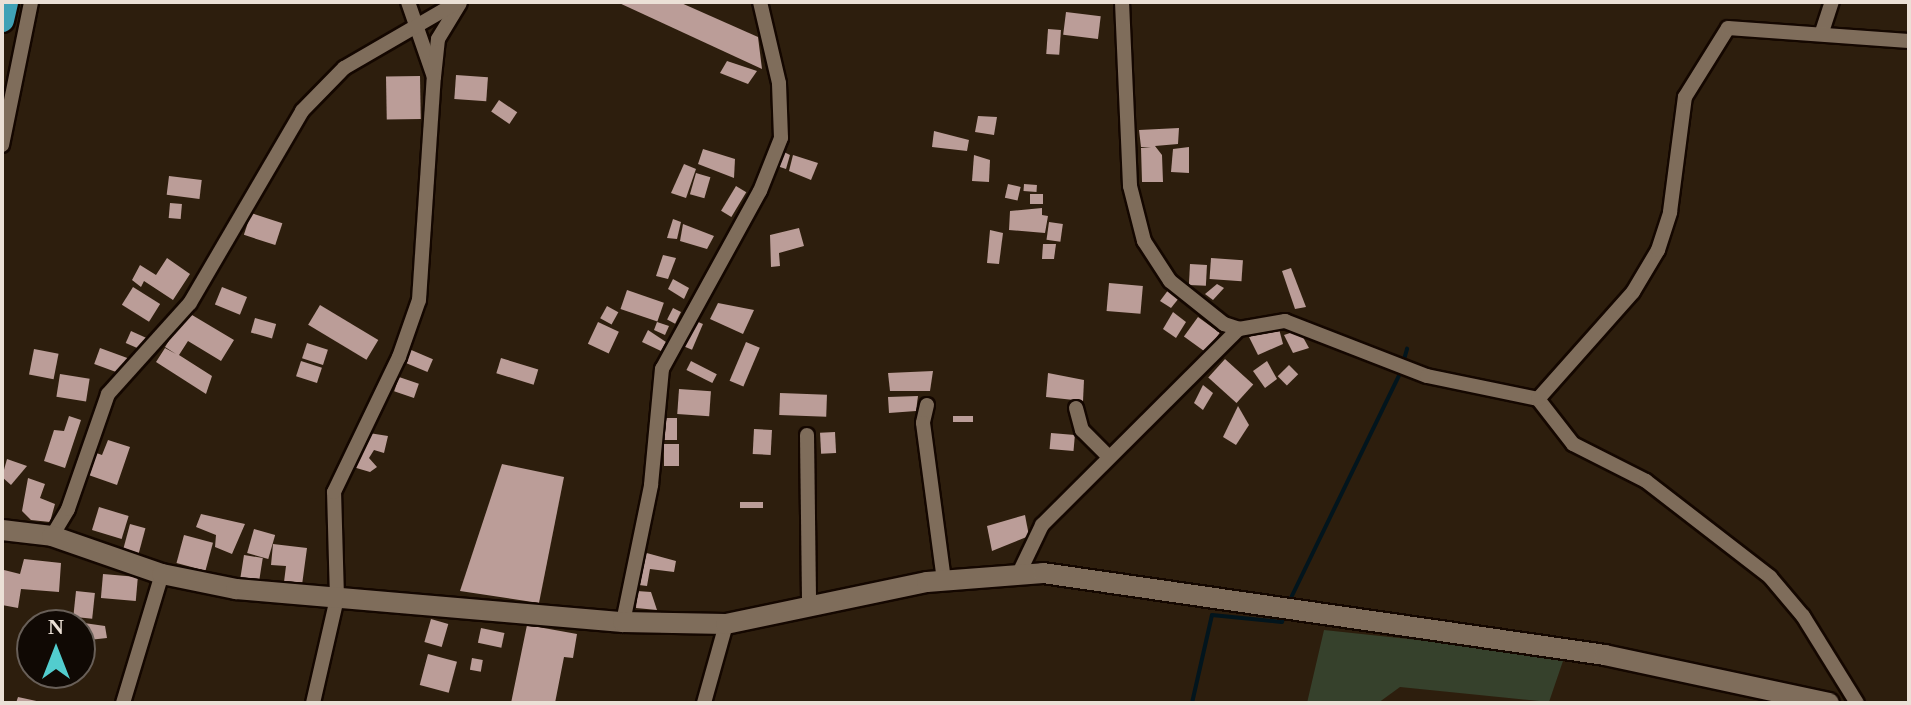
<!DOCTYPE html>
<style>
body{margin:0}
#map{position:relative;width:1911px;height:705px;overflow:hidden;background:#2d1e0d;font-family:"Times New Roman",serif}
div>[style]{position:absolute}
.green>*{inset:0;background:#36412c}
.stream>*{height:4px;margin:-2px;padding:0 2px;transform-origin:2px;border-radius:2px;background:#02151d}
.building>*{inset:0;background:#bb9d98;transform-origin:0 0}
.roads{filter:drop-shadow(2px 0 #140700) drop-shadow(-2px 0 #140700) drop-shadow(0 2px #140700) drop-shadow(0 -2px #140700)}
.street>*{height:14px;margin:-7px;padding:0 7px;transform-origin:7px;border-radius:7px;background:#7f6d5b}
.secondary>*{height:20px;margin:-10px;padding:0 10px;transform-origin:10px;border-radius:10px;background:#7f6d5b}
.highway>*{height:24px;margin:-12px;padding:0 12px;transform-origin:12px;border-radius:12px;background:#40a1b6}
span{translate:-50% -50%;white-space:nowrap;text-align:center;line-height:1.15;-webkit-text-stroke:8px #100904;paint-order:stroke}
.frame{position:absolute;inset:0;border:4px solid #ebe0d6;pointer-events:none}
.north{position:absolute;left:16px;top:609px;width:80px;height:80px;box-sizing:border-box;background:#100904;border:2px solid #685f58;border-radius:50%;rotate:0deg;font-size:22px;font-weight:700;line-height:32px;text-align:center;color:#ebe0d6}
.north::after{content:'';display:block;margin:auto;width:28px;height:36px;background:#52cdce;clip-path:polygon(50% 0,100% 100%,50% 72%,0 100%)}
</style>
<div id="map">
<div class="green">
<div style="clip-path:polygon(1324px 630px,1512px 650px,1563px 661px,1549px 702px,1400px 687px,1378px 703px,1307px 703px)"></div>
</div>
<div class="stream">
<div style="left:1403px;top:363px;width:15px;rotate:-74deg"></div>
<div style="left:1288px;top:604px;width:259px;rotate:-64.1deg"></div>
<div style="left:1192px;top:703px;width:90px;rotate:-77.2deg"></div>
<div style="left:1212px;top:615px;width:70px;rotate:5.7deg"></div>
<div style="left:1282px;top:622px;width:6px;rotate:-72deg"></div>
</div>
<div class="building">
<div style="clip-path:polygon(617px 2px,679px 2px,758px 37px,762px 69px)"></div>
<div style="left:1066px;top:12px;width:35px;height:23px;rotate:7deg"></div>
<div style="left:1048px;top:29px;width:13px;height:25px;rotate:4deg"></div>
<div style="clip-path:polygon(727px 61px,757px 71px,748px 84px,720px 73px)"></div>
<div style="left:456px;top:75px;width:32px;height:24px;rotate:4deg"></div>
<div style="left:420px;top:76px;width:43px;height:34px;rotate:89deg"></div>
<div style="left:499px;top:100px;width:22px;height:14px;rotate:34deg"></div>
<div style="clip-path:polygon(978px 116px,997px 117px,994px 135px,975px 132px)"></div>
<div style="clip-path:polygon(1179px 128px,1178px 144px,1155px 146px,1162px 155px,1163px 182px,1142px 182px,1141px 148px,1151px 147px,1141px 147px,1139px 130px)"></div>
<div style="clip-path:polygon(934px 131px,969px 140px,967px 151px,932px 147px)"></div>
<div style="clip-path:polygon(1189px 147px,1189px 173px,1171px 172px,1173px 149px)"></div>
<div style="clip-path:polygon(703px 149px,735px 159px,734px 178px,698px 164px)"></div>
<div style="clip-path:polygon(782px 151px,790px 155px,786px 169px,777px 166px)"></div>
<div style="clip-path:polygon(793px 155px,818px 163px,811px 180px,789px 171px)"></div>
<div style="clip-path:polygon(974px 155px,990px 160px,989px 182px,972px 181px)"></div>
<div style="clip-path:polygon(684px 164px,696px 169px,686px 198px,671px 193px)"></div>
<div style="left:696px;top:173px;width:15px;height:22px;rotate:16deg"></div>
<div style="left:169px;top:176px;width:33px;height:19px;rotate:7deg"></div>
<div style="left:1008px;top:184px;width:13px;height:14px;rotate:13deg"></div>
<div style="left:1024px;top:184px;width:13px;height:7px;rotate:4deg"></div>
<div style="left:736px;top:186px;width:12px;height:29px;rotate:31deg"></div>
<div style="left:1030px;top:194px;width:13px;height:10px"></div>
<div style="left:170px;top:203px;width:12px;height:15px;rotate:5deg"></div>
<div style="clip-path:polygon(1042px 208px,1042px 215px,1048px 216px,1045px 233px,1009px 230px,1010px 211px)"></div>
<div style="left:251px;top:213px;width:33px;height:23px;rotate:18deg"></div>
<div style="clip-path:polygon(673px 219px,681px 222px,677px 239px,667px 238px)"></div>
<div style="left:1049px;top:222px;width:14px;height:18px;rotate:8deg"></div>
<div style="clip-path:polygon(683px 224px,714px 236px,707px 249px,680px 241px)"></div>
<div style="clip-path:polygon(799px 228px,804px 246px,779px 253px,780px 266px,771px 267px,770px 235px)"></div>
<div style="clip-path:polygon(990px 230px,1003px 233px,999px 264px,987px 263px)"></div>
<div style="clip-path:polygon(1043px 244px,1056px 244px,1054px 259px,1042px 259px)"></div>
<div style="clip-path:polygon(663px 255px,676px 258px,668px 279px,656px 276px)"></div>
<div style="clip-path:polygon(167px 258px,190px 274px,173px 300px,144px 281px,141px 287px,132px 280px,140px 265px,156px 275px)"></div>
<div style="left:1211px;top:258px;width:32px;height:21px;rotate:4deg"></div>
<div style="left:1190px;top:264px;width:17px;height:21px;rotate:3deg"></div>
<div style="clip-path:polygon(1291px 268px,1306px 307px,1295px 309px,1282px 271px)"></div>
<div style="clip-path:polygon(673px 279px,689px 288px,684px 299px,668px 289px)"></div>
<div style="left:1109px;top:283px;width:34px;height:28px;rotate:5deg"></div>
<div style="clip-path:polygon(1217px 284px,1224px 288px,1213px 300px,1205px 294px)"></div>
<div style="left:133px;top:287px;width:32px;height:21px;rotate:32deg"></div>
<div style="left:222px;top:287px;width:27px;height:19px;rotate:22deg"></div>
<div style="clip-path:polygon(1169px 289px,1179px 298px,1171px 308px,1160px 301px)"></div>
<div style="left:627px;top:290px;width:39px;height:20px;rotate:19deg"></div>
<div style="clip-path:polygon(718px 303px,754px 310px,743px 334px,710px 319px)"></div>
<div style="left:320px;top:305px;width:68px;height:23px;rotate:31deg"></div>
<div style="left:607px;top:306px;width:13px;height:14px;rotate:29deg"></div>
<div style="left:673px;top:308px;width:9px;height:13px;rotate:27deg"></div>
<div style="clip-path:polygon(187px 312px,234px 340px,221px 361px,188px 341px,179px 355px,212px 376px,206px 394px,156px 362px,165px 348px,176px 354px,165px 347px)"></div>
<div style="clip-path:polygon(1173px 312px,1186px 322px,1176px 338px,1163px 329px)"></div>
<div style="left:1198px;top:317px;width:27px;height:24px;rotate:36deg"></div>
<div style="left:255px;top:318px;width:22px;height:15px;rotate:16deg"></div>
<div style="left:691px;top:319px;width:13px;height:28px;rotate:23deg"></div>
<div style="left:598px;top:322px;width:23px;height:24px;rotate:25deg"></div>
<div style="clip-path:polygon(657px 322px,669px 326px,665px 335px,654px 330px)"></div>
<div style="clip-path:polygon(1278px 325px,1283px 344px,1258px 355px,1249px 337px)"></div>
<div style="clip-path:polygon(648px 330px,666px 342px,661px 351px,642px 342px)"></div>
<div style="clip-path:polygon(1299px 330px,1309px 348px,1293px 353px,1284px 335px)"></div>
<div style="left:131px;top:331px;width:20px;height:13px;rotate:24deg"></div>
<div style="left:746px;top:342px;width:15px;height:42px;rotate:23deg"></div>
<div style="left:307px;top:343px;width:22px;height:16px;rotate:18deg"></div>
<div style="left:100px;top:348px;width:32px;height:17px;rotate:20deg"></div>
<div style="left:34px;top:349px;width:25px;height:26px;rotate:11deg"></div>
<div style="left:409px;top:349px;width:26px;height:14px;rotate:23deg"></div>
<div style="left:501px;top:358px;width:39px;height:16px;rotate:17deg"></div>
<div style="left:1225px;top:359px;width:38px;height:25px;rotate:42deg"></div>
<div style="left:301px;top:361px;width:22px;height:16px;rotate:18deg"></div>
<div style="left:691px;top:361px;width:29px;height:10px;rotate:27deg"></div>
<div style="clip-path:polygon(1267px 361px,1277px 379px,1265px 388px,1253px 371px)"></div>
<div style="left:1289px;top:365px;width:13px;height:16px;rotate:45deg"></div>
<div style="clip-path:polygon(933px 371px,930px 391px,890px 391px,888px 373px)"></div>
<div style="clip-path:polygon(1048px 373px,1084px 380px,1083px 401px,1046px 397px)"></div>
<div style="left:60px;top:374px;width:30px;height:23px;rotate:9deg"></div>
<div style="left:399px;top:377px;width:21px;height:15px;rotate:19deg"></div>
<div style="clip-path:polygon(1203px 385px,1213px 393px,1203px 410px,1194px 403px)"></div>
<div style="left:679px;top:389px;width:32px;height:25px;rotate:4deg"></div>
<div style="left:780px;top:393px;width:47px;height:22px;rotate:2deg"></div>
<div style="clip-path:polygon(918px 396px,916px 411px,889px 413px,888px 397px)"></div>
<div style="clip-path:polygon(1238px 406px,1249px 425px,1236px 445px,1223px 437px)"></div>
<div style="clip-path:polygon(69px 416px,81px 420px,65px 468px,44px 461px,54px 430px,64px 431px)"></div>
<div style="left:953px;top:416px;width:20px;height:6px"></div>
<div style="left:662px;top:418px;width:15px;height:22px"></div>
<div style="left:754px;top:429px;width:18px;height:25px;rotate:3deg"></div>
<div style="left:835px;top:432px;width:21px;height:15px;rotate:87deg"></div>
<div style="clip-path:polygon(369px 433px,388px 436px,384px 453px,374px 450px,369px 458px,377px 467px,370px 472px,353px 467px)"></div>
<div style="left:1051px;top:433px;width:24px;height:16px;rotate:5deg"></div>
<div style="clip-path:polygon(108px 440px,130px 447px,117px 485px,80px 472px,88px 450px,102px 455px)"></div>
<div style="left:664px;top:444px;width:15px;height:22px"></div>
<div style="clip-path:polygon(7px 459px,27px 466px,11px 485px,2px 477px)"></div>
<div style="clip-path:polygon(502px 464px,564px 477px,539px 603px,460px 591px)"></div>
<div style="clip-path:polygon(28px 478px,45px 484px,40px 498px,55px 504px,50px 522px,31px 520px,22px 511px)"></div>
<div style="left:740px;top:502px;width:23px;height:6px"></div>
<div style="left:99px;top:507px;width:31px;height:24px;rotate:17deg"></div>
<div style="clip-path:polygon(201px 514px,245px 524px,232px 554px,215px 547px,216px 535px,196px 527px)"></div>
<div style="clip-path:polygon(1025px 515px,1029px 536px,992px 551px,987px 526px)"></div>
<div style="left:130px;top:524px;width:16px;height:28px;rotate:15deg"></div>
<div style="left:254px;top:529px;width:22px;height:25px;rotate:16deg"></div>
<div style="left:184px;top:535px;width:30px;height:29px;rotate:15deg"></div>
<div style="clip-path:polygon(273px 544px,307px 548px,302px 585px,284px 582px,286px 566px,271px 565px)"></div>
<div style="clip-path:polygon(643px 552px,676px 561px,674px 572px,650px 569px,647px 586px,639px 585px)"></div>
<div style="left:244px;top:555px;width:19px;height:25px;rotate:9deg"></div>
<div style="clip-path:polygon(24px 559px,61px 563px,59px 592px,21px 589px,18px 608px,2px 605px,4px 570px,20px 574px)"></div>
<div style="left:103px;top:574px;width:35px;height:24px;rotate:5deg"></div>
<div style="left:76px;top:591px;width:19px;height:26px;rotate:6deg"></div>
<div style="clip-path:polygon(637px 591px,651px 592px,657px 610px,636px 608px)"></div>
<div style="left:431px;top:619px;width:18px;height:24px;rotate:16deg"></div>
<div style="clip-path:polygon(77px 622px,105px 626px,107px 638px,80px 641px)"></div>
<div style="clip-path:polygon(527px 625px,577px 634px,573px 658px,564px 657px,555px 703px,511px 703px)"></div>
<div style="left:481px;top:628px;width:24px;height:15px;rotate:12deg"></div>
<div style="left:428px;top:654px;width:30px;height:32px;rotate:15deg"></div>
<div style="left:472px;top:658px;width:11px;height:12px;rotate:10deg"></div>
<div style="clip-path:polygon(18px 697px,41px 702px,41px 703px,16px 703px)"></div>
</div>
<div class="roads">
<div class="street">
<div style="left:408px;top:2px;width:79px;rotate:70.9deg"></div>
<div style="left:434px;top:77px;width:38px;rotate:-84deg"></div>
<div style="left:438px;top:39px;width:42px;rotate:-58.6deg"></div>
<div style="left:1122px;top:2px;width:184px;rotate:87.5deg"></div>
<div style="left:1130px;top:186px;width:57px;rotate:75.7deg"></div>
<div style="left:1144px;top:241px;width:48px;rotate:57deg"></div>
<div style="left:1170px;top:281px;width:69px;rotate:38.5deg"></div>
<div style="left:1224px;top:324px;width:16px;rotate:18deg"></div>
<div style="left:1239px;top:329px;width:47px;rotate:-9.9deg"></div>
<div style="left:1285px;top:321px;width:152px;rotate:21.2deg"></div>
<div style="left:1427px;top:376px;width:113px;rotate:11.7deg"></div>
<div style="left:1538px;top:399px;width:57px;rotate:52.1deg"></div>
<div style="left:1573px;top:444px;width:82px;rotate:26.9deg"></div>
<div style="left:1646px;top:481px;width:157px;rotate:37.7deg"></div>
<div style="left:1770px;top:577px;width:51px;rotate:49.8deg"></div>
<div style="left:1803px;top:616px;width:102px;rotate:58.2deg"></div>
<div style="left:1822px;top:32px;width:32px;rotate:-72deg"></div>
<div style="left:2px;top:145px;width:146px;rotate:-78.5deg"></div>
<div style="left:1538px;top:399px;width:143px;rotate:-48.4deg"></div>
<div style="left:1633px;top:292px;width:49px;rotate:-59.2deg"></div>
<div style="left:1658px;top:250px;width:40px;rotate:-72deg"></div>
<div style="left:1670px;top:212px;width:116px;rotate:-82.6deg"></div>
<div style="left:1685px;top:97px;width:81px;rotate:-58.1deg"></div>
<div style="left:1728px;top:28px;width:181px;rotate:4.1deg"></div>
<div style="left:927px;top:405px;width:18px;rotate:103deg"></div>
<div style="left:923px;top:423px;width:158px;rotate:82.4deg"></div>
<div style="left:1076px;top:408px;width:23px;rotate:75deg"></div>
<div style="left:1082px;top:430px;width:38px;rotate:45deg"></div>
<div style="left:807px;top:435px;width:172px;rotate:89.3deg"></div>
<div style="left:52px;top:536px;width:31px;rotate:-59deg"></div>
<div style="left:68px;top:509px;width:122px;rotate:-70.8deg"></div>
<div style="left:108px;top:394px;width:122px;rotate:-48deg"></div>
<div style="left:190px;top:303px;width:222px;rotate:-59.7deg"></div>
<div style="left:302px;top:111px;width:60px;rotate:-45.7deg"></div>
<div style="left:344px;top:68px;width:132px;rotate:-30.1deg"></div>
<div style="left:1020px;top:571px;width:51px;rotate:-64.4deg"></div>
<div style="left:1042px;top:525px;width:278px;rotate:-44.9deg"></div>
<div style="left:623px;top:622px;width:140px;rotate:-78.4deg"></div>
<div style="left:651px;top:485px;width:117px;rotate:-84.6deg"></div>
<div style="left:662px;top:369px;width:203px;rotate:-61.2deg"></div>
<div style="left:760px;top:191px;width:57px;rotate:-68.4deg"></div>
<div style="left:781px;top:138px;width:55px;rotate:-92.1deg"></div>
<div style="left:779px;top:83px;width:83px;rotate:-103.2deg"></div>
<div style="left:123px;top:703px;width:135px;rotate:-73.2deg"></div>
<div style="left:313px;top:703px;width:108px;rotate:-77.1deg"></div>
<div style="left:337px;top:598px;width:106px;rotate:-91.6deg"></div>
<div style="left:334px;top:492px;width:150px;rotate:-64.3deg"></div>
<div style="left:399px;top:357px;width:60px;rotate:-70.7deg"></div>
<div style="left:419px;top:300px;width:224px;rotate:-86.2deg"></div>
<div style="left:704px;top:703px;width:82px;rotate:-74.4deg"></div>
</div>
<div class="secondary">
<div style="left:2px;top:530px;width:50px;rotate:6.8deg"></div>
<div style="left:52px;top:536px;width:116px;rotate:19.1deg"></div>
<div style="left:162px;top:574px;width:76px;rotate:11.5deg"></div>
<div style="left:236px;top:589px;width:388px;rotate:4.9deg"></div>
<div style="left:623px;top:622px;width:103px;rotate:1.1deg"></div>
<div style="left:726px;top:624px;width:205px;rotate:-11.8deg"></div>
<div style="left:927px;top:582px;width:116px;rotate:-4.4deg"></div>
<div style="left:1043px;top:573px;width:568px;rotate:8.3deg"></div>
<div style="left:1605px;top:655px;width:229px;rotate:12.1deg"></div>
</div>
<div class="highway">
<div style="left:2px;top:20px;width:18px;rotate:-77deg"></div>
</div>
</div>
<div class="frame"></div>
<div class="north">N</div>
</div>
